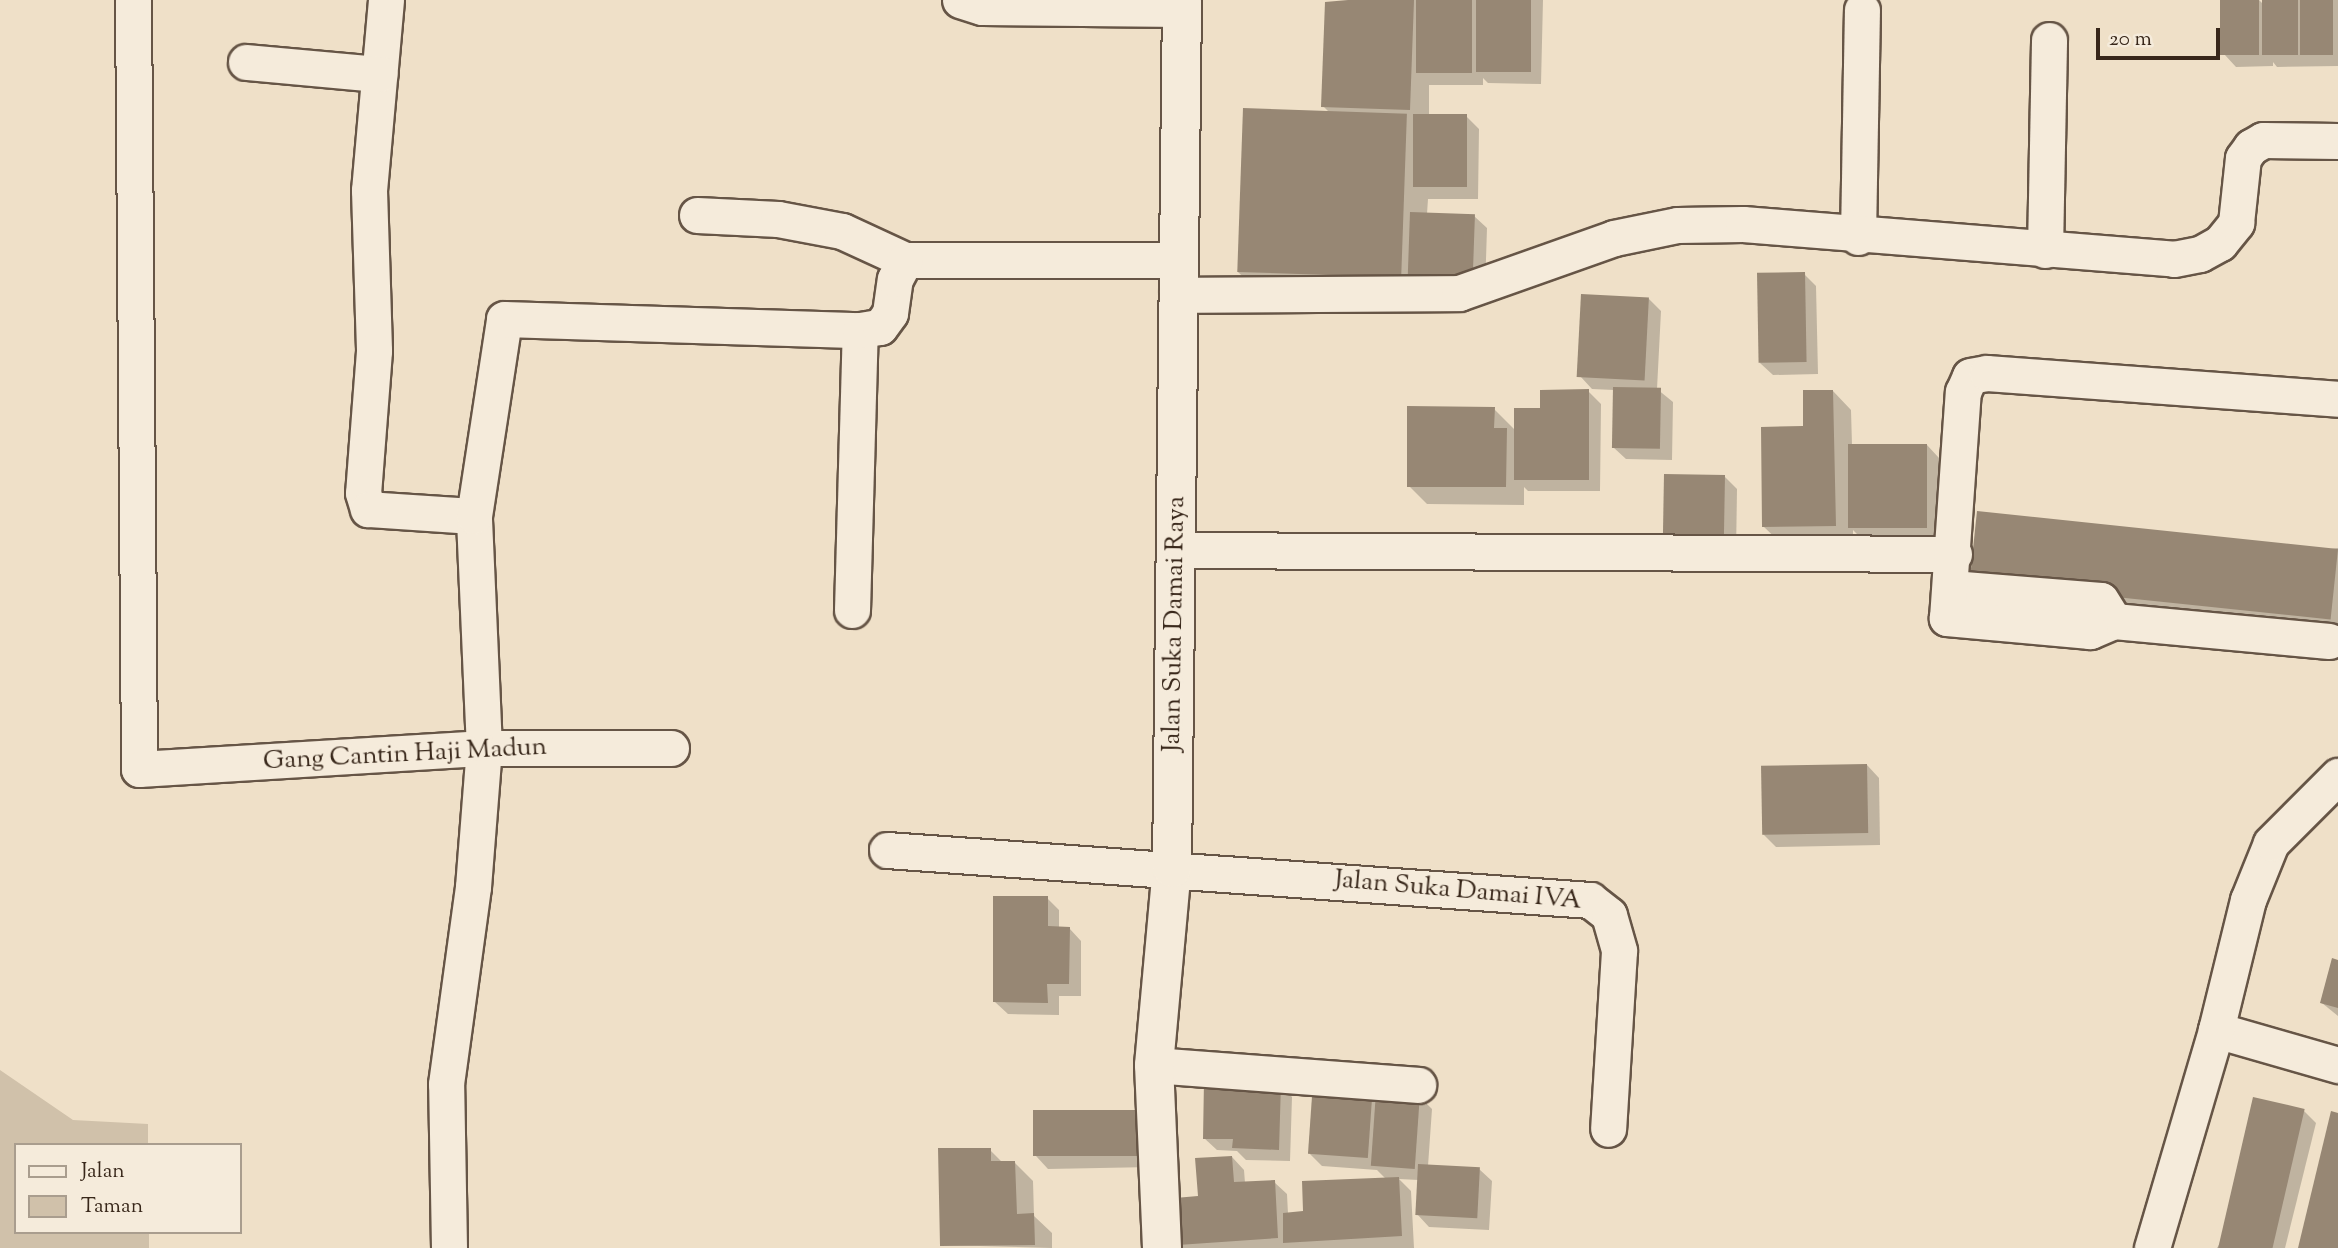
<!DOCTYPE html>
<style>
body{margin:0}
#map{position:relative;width:2338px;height:1248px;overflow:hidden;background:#efe0c8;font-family:"Sorts Mill Goudy",serif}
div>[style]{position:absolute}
.green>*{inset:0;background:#d0c1aa}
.shadow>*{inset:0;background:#0003}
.building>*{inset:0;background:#978774;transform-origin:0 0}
.roads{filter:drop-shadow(2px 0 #665546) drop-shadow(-2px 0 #665546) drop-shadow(0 2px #665546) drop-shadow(0 -2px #665546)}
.minor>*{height:35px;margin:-17.5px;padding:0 17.5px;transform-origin:17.5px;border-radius:17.5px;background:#f5ebdb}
.tertiary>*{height:38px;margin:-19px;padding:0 19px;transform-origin:19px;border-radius:19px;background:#f5ebdb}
span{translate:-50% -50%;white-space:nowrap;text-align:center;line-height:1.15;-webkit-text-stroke:6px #f5ebdb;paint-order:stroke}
.street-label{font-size:26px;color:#38271a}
.legend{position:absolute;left:14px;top:1143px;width:228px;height:91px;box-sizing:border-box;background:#f5ebdb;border:2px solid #a99d8e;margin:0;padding:9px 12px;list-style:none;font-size:21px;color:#38271a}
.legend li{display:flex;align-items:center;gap:14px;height:35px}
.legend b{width:35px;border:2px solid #a99d8e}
.scale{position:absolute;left:2096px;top:28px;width:124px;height:32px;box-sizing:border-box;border:4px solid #38271a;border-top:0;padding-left:9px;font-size:21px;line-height:24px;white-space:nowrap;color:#38271a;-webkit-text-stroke:5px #f5ebdb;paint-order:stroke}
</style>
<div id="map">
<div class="green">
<div style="clip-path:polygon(0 1070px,73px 1120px,148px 1124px,148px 1145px,16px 1145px,16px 1232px,149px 1232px,149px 1248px,0 1248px)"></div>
</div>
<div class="shadow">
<div style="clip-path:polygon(1350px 0,1543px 0,1541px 84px,1488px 83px,1483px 78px,1483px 85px,1429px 85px,1429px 116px,1466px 116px,1479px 129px,1478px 199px,1428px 199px,1427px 214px,1474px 216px,1487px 228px,1485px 291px,1262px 295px,1238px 272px,1330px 113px,1323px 106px)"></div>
<div style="clip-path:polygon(2222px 0,2259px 0,2263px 4px,2263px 0,2338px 0,2338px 66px,2277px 67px,2273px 62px,2273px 66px,2236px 67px,2224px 54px)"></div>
<div style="clip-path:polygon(1804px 274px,1816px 286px,1818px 374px,1773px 375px,1760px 363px)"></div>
<div style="clip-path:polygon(1648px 298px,1661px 311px,1657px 389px,1673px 402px,1672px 460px,1626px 459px,1613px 447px,1614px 390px,1592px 389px,1580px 376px)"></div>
<div style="clip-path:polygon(1588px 391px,1601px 404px,1600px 491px,1528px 491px,1524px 487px,1524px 505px,1427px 504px,1409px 486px,1494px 409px,1516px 431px,1542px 409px)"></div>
<div style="clip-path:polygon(1833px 391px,1851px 410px,1852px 445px,1927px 445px,1939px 458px,1940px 539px,1863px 540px,1853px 530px,1853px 544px,1783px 545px,1764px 527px)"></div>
<div style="clip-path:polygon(1665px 476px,1724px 476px,1737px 489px,1736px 553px)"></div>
<div style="clip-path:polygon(2338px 548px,2338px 629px,1984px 594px)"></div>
<div style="clip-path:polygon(1867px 765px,1879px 778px,1880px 845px,1776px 847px,1763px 834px)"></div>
<div style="clip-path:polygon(1047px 898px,1059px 910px,1059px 928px,1069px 928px,1081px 941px,1081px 996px,1059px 996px,1059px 1015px,1008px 1014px,995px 1002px)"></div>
<div style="clip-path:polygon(2338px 962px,2338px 1016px,2322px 1003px)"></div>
<div style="clip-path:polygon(1315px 1083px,1420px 1097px,1432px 1109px,1428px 1166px,1479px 1169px,1492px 1181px,1489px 1230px,1429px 1227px,1417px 1214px,1419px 1180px,1399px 1179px,1411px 1191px,1414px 1248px,1183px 1248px,1180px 1245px,1200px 1197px,1232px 1157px,1244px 1170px,1245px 1183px,1274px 1182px,1287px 1194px,1288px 1214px,1305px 1213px,1386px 1179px,1377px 1170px,1322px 1166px,1309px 1153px)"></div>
<div style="clip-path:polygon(1280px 1084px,1292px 1097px,1290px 1161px,1246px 1160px,1237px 1151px,1217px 1150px,1204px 1138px)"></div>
<div style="clip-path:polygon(2304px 1111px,2316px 1123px,2285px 1248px,2217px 1248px)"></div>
<div style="clip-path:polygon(1139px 1112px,1152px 1167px,1048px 1169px,1036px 1156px)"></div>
<div style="clip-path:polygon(990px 1150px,1003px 1163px,1015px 1163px,1033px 1181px,1034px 1216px,1052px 1233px,1052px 1248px,942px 1245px)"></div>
</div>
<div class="building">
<div style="clip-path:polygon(1348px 0,1414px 0,1410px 110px,1321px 107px,1325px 2px)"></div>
<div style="left:1416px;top:0;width:56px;height:73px"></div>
<div style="left:1476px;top:0;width:55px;height:72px"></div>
<div style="left:2220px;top:0;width:39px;height:55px"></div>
<div style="left:2262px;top:0;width:36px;height:55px"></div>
<div style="left:2300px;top:0;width:33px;height:55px"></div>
<div style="left:1243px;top:108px;width:164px;height:164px;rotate:2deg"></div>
<div style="left:1413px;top:114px;width:54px;height:73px"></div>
<div style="left:1410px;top:212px;width:65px;height:65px;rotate:2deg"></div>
<div style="left:1805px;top:272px;width:90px;height:48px;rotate:89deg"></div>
<div style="left:1581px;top:294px;width:68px;height:83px;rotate:3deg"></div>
<div style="left:1613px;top:387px;width:48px;height:61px;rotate:1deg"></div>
<div style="clip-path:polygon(1589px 389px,1589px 480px,1514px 480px,1514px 408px,1540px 408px,1540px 390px)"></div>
<div style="clip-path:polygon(1803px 390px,1833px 390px,1836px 526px,1762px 527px,1761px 427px,1803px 426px)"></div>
<div style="clip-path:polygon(1407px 406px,1495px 407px,1494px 428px,1507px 428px,1506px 487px,1407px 487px)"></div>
<div style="left:1848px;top:444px;width:79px;height:84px"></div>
<div style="left:1664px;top:474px;width:61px;height:67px;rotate:1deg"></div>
<div style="left:1977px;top:511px;width:363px;height:71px;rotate:6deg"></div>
<div style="left:1867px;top:764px;width:69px;height:106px;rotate:89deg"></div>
<div style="clip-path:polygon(993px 896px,1048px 896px,1048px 926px,1070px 927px,1069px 984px,1047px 984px,1048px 1003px,993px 1002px)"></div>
<div style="clip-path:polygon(2332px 958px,2338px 960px,2338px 1008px,2320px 1003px)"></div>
<div style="clip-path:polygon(1204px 1080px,1281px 1083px,1279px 1150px,1232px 1148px,1233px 1139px,1203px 1139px)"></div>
<div style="left:1313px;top:1082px;width:60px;height:72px;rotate:4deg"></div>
<div style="left:1376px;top:1092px;width:44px;height:74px;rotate:4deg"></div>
<div style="left:2253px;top:1097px;width:53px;height:156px;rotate:13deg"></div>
<div style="left:1140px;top:1110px;width:46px;height:107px;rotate:90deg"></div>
<div style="clip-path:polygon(2331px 1111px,2338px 1113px,2338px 1248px,2298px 1248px)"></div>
<div style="clip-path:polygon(938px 1148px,991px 1148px,991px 1161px,1015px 1161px,1017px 1214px,1034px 1213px,1035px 1245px,940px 1246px)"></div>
<div style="clip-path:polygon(1232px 1156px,1234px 1182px,1275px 1180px,1278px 1238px,1178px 1245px,1175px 1198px,1198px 1196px,1195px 1158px)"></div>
<div style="left:1418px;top:1164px;width:62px;height:51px;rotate:3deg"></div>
<div style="clip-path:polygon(1399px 1177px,1402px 1236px,1283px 1243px,1283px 1213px,1303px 1211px,1302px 1181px)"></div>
</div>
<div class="roads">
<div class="minor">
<div style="left:133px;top:0;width:769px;rotate:89.55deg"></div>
<div style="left:139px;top:769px;width:346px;rotate:-3.5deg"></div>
<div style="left:484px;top:748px;width:187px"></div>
<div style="left:386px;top:0;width:191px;rotate:95.1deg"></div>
<div style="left:369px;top:190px;width:161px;rotate:88.2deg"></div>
<div style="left:374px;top:351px;width:142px;rotate:94.4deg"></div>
<div style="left:363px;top:493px;width:17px;rotate:73deg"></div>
<div style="left:368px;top:509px;width:106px;rotate:3.8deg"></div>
<div style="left:960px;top:0;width:23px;rotate:18deg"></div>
<div style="left:982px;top:7px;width:200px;rotate:0.6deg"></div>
<div style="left:246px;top:62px;width:134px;rotate:5.2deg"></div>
<div style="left:697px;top:215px;width:81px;rotate:2.8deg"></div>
<div style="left:778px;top:219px;width:65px;rotate:10.6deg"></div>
<div style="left:842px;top:231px;width:69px;rotate:24.7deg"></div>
<div style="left:905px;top:260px;width:272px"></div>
<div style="left:1858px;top:237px;width:227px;rotate:-89deg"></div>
<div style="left:2045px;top:250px;width:210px;rotate:-88.9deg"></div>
<div style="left:1177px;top:295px;width:282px;rotate:-0.4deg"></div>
<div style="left:1459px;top:293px;width:164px;rotate:-19.5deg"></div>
<div style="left:1614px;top:238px;width:64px;rotate:-11.7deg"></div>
<div style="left:1677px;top:225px;width:66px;rotate:-0.9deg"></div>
<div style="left:1743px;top:224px;width:432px;rotate:4.6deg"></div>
<div style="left:2174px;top:259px;width:26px;rotate:-11deg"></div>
<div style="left:2200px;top:254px;width:23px;rotate:-29deg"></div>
<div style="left:2220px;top:243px;width:26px;rotate:-51deg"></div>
<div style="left:2236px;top:223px;width:65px;rotate:-83.9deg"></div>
<div style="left:2243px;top:158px;width:14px;rotate:-54deg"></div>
<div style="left:2251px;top:147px;width:14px;rotate:-30deg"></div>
<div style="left:2263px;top:140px;width:75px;rotate:0.8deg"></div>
<div style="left:1176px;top:550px;width:778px;rotate:0.29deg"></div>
<div style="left:1951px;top:588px;width:150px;rotate:4.6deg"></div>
<div style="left:2101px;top:600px;width:25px;rotate:58deg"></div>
<div style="left:852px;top:610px;width:280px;rotate:-88.4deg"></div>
<div style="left:2329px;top:641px;width:216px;rotate:-174.7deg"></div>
<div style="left:2114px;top:621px;width:26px;rotate:157deg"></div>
<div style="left:2090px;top:631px;width:144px;rotate:-174.8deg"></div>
<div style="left:1947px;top:618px;width:227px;rotate:-86deg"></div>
<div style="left:1963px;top:392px;width:17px;rotate:-66deg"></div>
<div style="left:1970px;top:376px;width:17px;rotate:-10deg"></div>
<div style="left:1987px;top:373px;width:352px;rotate:4.2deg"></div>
<div style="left:887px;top:850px;width:705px;rotate:4.07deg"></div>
<div style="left:1590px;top:900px;width:24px;rotate:38deg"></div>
<div style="left:1609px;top:915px;width:37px;rotate:74deg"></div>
<div style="left:1619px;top:951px;width:178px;rotate:93.5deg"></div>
<div style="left:2216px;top:1030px;width:127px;rotate:16deg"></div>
<div style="left:1154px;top:1065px;width:265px;rotate:4.3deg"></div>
<div style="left:449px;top:1248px;width:164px;rotate:-91deg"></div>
<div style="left:446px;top:1084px;width:199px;rotate:-82.2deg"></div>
<div style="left:473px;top:887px;width:139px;rotate:-85.5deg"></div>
<div style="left:484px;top:748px;width:232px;rotate:-92.5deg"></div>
<div style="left:474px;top:516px;width:199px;rotate:-81.3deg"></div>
<div style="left:504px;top:319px;width:356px;rotate:1.8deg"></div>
<div style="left:860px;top:330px;width:20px;rotate:-9deg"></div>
<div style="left:880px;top:327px;width:17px;rotate:-54deg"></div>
<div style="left:890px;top:313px;width:34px;rotate:-82deg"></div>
<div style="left:895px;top:279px;width:21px;rotate:-62deg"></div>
<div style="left:2152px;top:1248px;width:227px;rotate:-73.6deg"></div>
<div style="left:2216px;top:1030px;width:134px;rotate:-76.2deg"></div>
<div style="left:2248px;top:900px;width:61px;rotate:-68deg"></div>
<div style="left:2271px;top:843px;width:95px;rotate:-45deg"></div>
</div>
<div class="tertiary">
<div style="left:1162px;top:1248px;width:183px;rotate:-92.5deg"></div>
<div style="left:1154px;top:1065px;width:198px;rotate:-84.8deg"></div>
<div style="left:1172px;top:868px;width:868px;rotate:-89.34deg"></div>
</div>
</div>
<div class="street-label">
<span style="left:1175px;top:624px;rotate:-89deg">Jalan Suka Damai Raya</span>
<span style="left:405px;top:755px;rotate:-3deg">Gang Cantin Haji Madun</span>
<span style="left:1458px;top:891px;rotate:5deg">Jalan Suka Damai IVA</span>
</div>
<ul class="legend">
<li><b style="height:9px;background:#f5ebdb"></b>Jalan</li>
<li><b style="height:19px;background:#d0c1aa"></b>Taman</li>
</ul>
<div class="scale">20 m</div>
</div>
